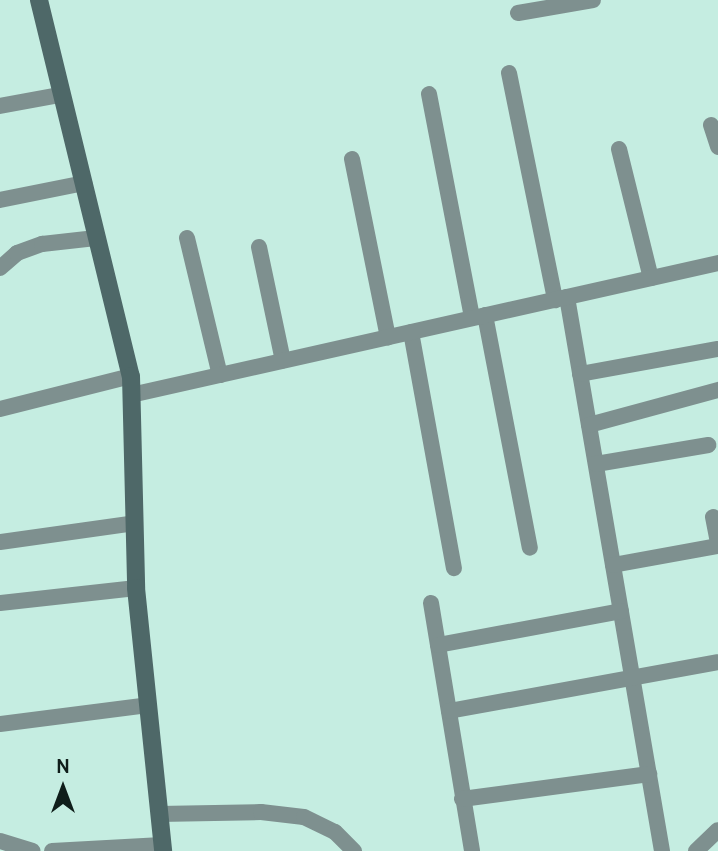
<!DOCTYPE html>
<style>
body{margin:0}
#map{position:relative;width:718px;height:851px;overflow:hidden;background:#c5ede1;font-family:Cabin,sans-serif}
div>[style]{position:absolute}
.street>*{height:16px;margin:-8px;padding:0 8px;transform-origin:8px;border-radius:8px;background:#7e908f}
.secondary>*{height:18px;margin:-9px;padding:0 9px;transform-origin:9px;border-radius:9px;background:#4e6868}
span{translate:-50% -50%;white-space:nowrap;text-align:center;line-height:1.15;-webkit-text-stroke:5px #c5ede1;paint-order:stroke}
.north{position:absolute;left:28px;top:753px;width:70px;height:70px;-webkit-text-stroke:5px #c5ede1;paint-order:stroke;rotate:0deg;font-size:19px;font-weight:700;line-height:28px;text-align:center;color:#0f1e1a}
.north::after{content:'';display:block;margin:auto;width:24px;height:32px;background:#0f1e1a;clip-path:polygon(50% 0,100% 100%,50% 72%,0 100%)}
</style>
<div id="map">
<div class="street">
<div style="left:518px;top:13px;width:76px;rotate:-9.8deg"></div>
<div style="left:509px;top:73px;width:232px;rotate:78.5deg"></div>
<div style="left:429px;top:94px;width:228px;rotate:79.1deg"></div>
<div style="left:0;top:106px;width:61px;rotate:-10.4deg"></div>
<div style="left:711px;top:125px;width:23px;rotate:72deg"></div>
<div style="left:619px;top:149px;width:133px;rotate:76.1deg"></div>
<div style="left:352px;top:159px;width:182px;rotate:78.6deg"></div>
<div style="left:0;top:200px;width:86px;rotate:-11.4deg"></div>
<div style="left:187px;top:238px;width:141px;rotate:76.5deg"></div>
<div style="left:259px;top:247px;width:116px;rotate:78.1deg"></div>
<div style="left:0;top:268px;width:23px;rotate:-41deg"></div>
<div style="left:17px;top:253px;width:27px;rotate:-20deg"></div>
<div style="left:42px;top:244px;width:54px;rotate:-6.3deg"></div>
<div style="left:567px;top:297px;width:562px;rotate:80.27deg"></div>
<div style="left:485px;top:315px;width:237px;rotate:79.1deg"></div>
<div style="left:411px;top:332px;width:240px;rotate:79.7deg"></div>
<div style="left:580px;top:374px;width:140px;rotate:-10.3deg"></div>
<div style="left:131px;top:395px;width:602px;rotate:-12.67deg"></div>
<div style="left:0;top:409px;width:135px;rotate:-14.1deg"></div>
<div style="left:589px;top:425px;width:134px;rotate:-15.2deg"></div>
<div style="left:596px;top:464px;width:114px;rotate:-9.6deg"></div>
<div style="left:713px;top:517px;width:25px;rotate:79deg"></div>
<div style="left:0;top:542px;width:136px;rotate:-8deg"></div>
<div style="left:613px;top:565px;width:107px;rotate:-10.3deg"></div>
<div style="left:0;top:603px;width:137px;rotate:-6.3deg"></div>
<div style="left:431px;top:603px;width:251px;rotate:80.6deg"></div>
<div style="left:438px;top:645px;width:186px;rotate:-10.5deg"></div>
<div style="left:449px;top:711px;width:273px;rotate:-10.3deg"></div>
<div style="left:0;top:724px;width:149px;rotate:-7.3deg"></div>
<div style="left:462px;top:799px;width:189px;rotate:-7.6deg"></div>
<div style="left:159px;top:814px;width:102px;rotate:-1.1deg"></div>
<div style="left:261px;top:812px;width:43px;rotate:6.6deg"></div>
<div style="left:304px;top:817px;width:34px;rotate:26deg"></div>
<div style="left:335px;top:832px;width:27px;rotate:45deg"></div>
<div style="left:0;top:841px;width:34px;rotate:17deg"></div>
<div style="left:52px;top:851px;width:110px;rotate:-3.1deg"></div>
<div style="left:696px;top:851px;width:30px;rotate:-44deg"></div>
</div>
<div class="secondary">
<div style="left:39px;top:0;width:387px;rotate:76.3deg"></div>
<div style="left:131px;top:376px;width:212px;rotate:88.6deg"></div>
<div style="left:136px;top:588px;width:264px;rotate:84.1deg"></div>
</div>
<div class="north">N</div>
</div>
